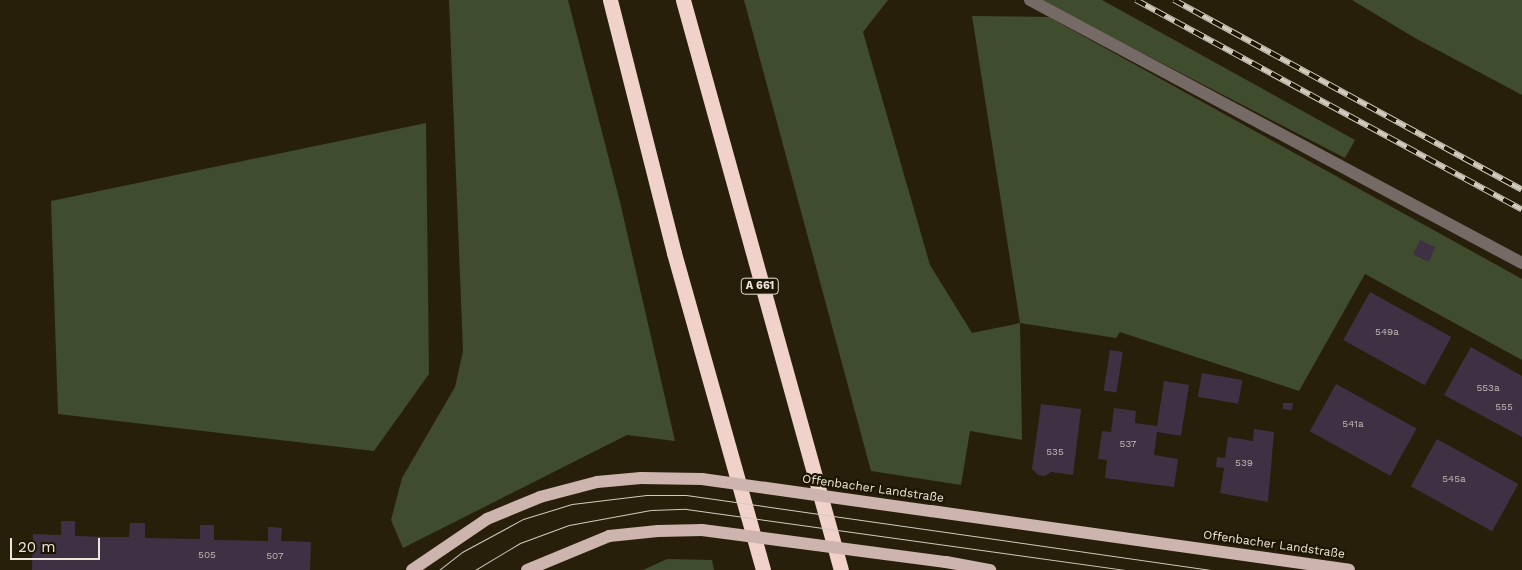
<!DOCTYPE html>
<meta charset="utf-8">
<style>
body{margin:0}
#map{position:relative;width:1522px;height:570px;overflow:hidden;background:#281f0b;font-family:"Work Sans",sans-serif}
div>[style]{position:absolute}
.green>*{inset:0;background:#3f4c2e}
.building>*{inset:0;background:#3f3143;transform-origin:0 0}
.minor>*{height:12px;margin:-6px;padding:0 6px;transform-origin:6px;border-radius:6px;background:#766a67}
.major>*{height:12px;margin:-6px;padding:0 6px;transform-origin:6px;border-radius:6px;background:#ceb4ae}
.highway>*{height:15px;margin:-7.5px;padding:0 7.5px;transform-origin:7.5px;border-radius:7.5px;background:#f0d2cb}
.tram>*{height:1px;margin:-0.5px;padding:0 0.5px;transform-origin:0.5px;border-radius:0.5px;background:#d1cbbe}
.rail>*{height:5.5px;margin-top:-2.75px;transform-origin:0;background:repeating-linear-gradient(90deg,#1e1603 0 11px,#d1cbbe 0 22px);box-sizing:border-box;border-block:1px solid #d1cbbe}
.major-bridge>*{height:12px;margin:-6px;padding:0 6px;transform-origin:6px;border-radius:6px;background:#ceb4ae}
span{translate:-50% -50%;white-space:nowrap;text-align:center;line-height:1.15;-webkit-text-stroke:4.5px #1e1603;paint-order:stroke}
.number-label{font-size:10px;color:#c2bab5}
.number-label span{-webkit-text-stroke-width:0}
.shield-label span{padding:1px 4px;background:#1e1603;border:1px solid;border-radius:4px;-webkit-text-stroke-width:0}
.shield-label{font-size:11px;color:#ede7db;font-weight:700}
.street-label{font-size:12px;color:#ede7db}
.scale{position:absolute;left:10px;top:538px;width:90px;height:22px;box-sizing:border-box;border:2px solid #ede7db;border-top:0;padding-left:6px;font-size:15px;line-height:18px;white-space:nowrap;color:#ede7db;-webkit-text-stroke:4px #1e1603;paint-order:stroke}
</style>
<div id="map">
<div class="green">
<div style="clip-path:polygon(449px 0,568px 0,620px 202px,675px 441px,627px 435px,403px 548px,391px 520px,402px 478px,455px 387px,463px 351px)"></div>
<div style="clip-path:polygon(744px 0,888px 0,863px 32px,930px 265px,972px 333px,1020px 323px,972px 16px,1049px 17px,1522px 279px,1522px 360px,1365px 274px,1299px 391px,1120px 332px,1116px 338px,1020px 323px,1022px 440px,970px 431px,961px 485px,871px 471px)"></div>
<div style="clip-path:polygon(1040px 0,1102px 0,1355px 140px,1345px 158px)"></div>
<div style="clip-path:polygon(1352px 0,1522px 0,1522px 95px,1415px 38px)"></div>
<div style="clip-path:polygon(426px 123px,429px 374px,374px 451px,58px 414px,51px 201px)"></div>
<div style="clip-path:polygon(667px 559px,712px 560px,714px 570px,643px 570px)"></div>
</div>
<div class="building">
<div style="left:1420px;top:240px;width:17px;height:16px;rotate:25deg"></div>
<div style="left:1370px;top:292px;width:93px;height:55px;rotate:29deg"></div>
<div style="clip-path:polygon(1471px 347px,1522px 376px,1522px 437px,1444px 395px)"></div>
<div style="left:1110px;top:350px;width:13px;height:41px;rotate:9deg"></div>
<div style="left:1202px;top:373px;width:41px;height:24px;rotate:10deg"></div>
<div style="clip-path:polygon(1164px 381px,1189px 385px,1181px 436px,1157px 432px,1154px 455px,1178px 459px,1174px 487px,1105px 478px,1107px 460px,1098px 459px,1102px 431px,1111px 432px,1114px 408px,1136px 411px,1135px 423px,1157px 426px)"></div>
<div style="left:1336px;top:384px;width:92px;height:54px;rotate:29deg"></div>
<div style="clip-path:polygon(1283px 403px,1293px 403px,1292px 410px,1283px 409px)"></div>
<div style="clip-path:polygon(1041px 404px,1081px 409px,1073px 475px,1051px 472px,1045px 476px,1038px 475px,1032px 469px)"></div>
<div style="clip-path:polygon(1254px 429px,1274px 432px,1268px 502px,1220px 493px,1224px 468px,1216px 467px,1217px 457px,1225px 458px,1228px 437px,1253px 441px)"></div>
<div style="left:1437px;top:439px;width:93px;height:54px;rotate:29deg"></div>
<div style="clip-path:polygon(61px 521px,75px 521px,75px 536px,104px 537px,129px 537px,130px 523px,145px 523px,145px 538px,200px 539px,200px 525px,214px 525px,214px 540px,268px 541px,268px 527px,282px 528px,281px 541px,311px 542px,310px 570px,32px 570px,33px 534px,61px 535px)"></div>
</div>
<div class="minor">
<div style="left:1030px;top:0;width:558px;rotate:28.13deg"></div>
</div>
<div class="major">
<div style="left:931px;top:511px;width:422px;rotate:8deg"></div>
<div style="left:946px;top:562px;width:45px;rotate:10.3deg"></div>
<div style="left:412px;top:570px;width:91px;rotate:-34.2deg"></div>
<div style="left:487px;top:519px;width:57px;rotate:-22.5deg"></div>
<div style="left:540px;top:497px;width:59px;rotate:-14.7deg"></div>
<div style="left:597px;top:482px;width:44px;rotate:-5.2deg"></div>
<div style="left:527px;top:570px;width:89px;rotate:-22.5deg"></div>
<div style="left:609px;top:536px;width:49px;rotate:-5.8deg"></div>
</div>
<div class="highway">
<div style="left:610px;top:0;width:261px;rotate:75.8deg"></div>
<div style="left:674px;top:253px;width:329px;rotate:74.3deg"></div>
<div style="left:683px;top:0;width:591px;rotate:74.51deg"></div>
</div>
<div class="tram">
<div style="left:439px;top:570px;width:29px;rotate:-38deg"></div>
<div style="left:462px;top:552px;width:69px;rotate:-28.4deg"></div>
<div style="left:523px;top:519px;width:51px;rotate:-17deg"></div>
<div style="left:572px;top:504px;width:75px;rotate:-6.9deg"></div>
<div style="left:646px;top:495px;width:40px"></div>
<div style="left:686px;top:495px;width:530px;rotate:8.13deg"></div>
<div style="left:475px;top:570px;width:52px;rotate:-31deg"></div>
<div style="left:520px;top:543px;width:52px;rotate:-20.2deg"></div>
<div style="left:569px;top:525px;width:83px;rotate:-10.4deg"></div>
<div style="left:651px;top:510px;width:35px;rotate:-2deg"></div>
<div style="left:686px;top:509px;width:443px;rotate:7.9deg"></div>
</div>
<div class="rail">
<div style="left:1136px;top:0;width:439px;rotate:28.5deg"></div>
<div style="left:1174px;top:0;width:396px;rotate:28.6deg"></div>
</div>
<div class="major-bridge">
<div style="left:641px;top:478px;width:61px;rotate:0.9deg"></div>
<div style="left:702px;top:479px;width:231px;rotate:8deg"></div>
<div style="left:658px;top:531px;width:44px;rotate:-1.3deg"></div>
<div style="left:702px;top:530px;width:246px;rotate:7.5deg"></div>
</div>
<div class="number-label">
<span style="left:1387px;top:332px">549a</span>
<span style="left:1488px;top:388px">553a</span>
<span style="left:1504px;top:407px">555</span>
<span style="left:1353px;top:424px">541a</span>
<span style="left:1128px;top:444px">537</span>
<span style="left:1055px;top:452px">535</span>
<span style="left:1244px;top:463px">539</span>
<span style="left:1454px;top:479px">545a</span>
<span style="left:207px;top:555px">505</span>
<span style="left:275px;top:556px">507</span>
</div>
<div class="shield-label">
<span style="left:760px;top:286px">A 661</span>
</div>
<div class="street-label">
<span style="left:873px;top:489px;rotate:8deg">Offenbacher Landstraße</span>
<span style="left:1274px;top:545px;rotate:8deg">Offenbacher Landstraße</span>
</div>
<div class="scale">20 m</div>
</div>
